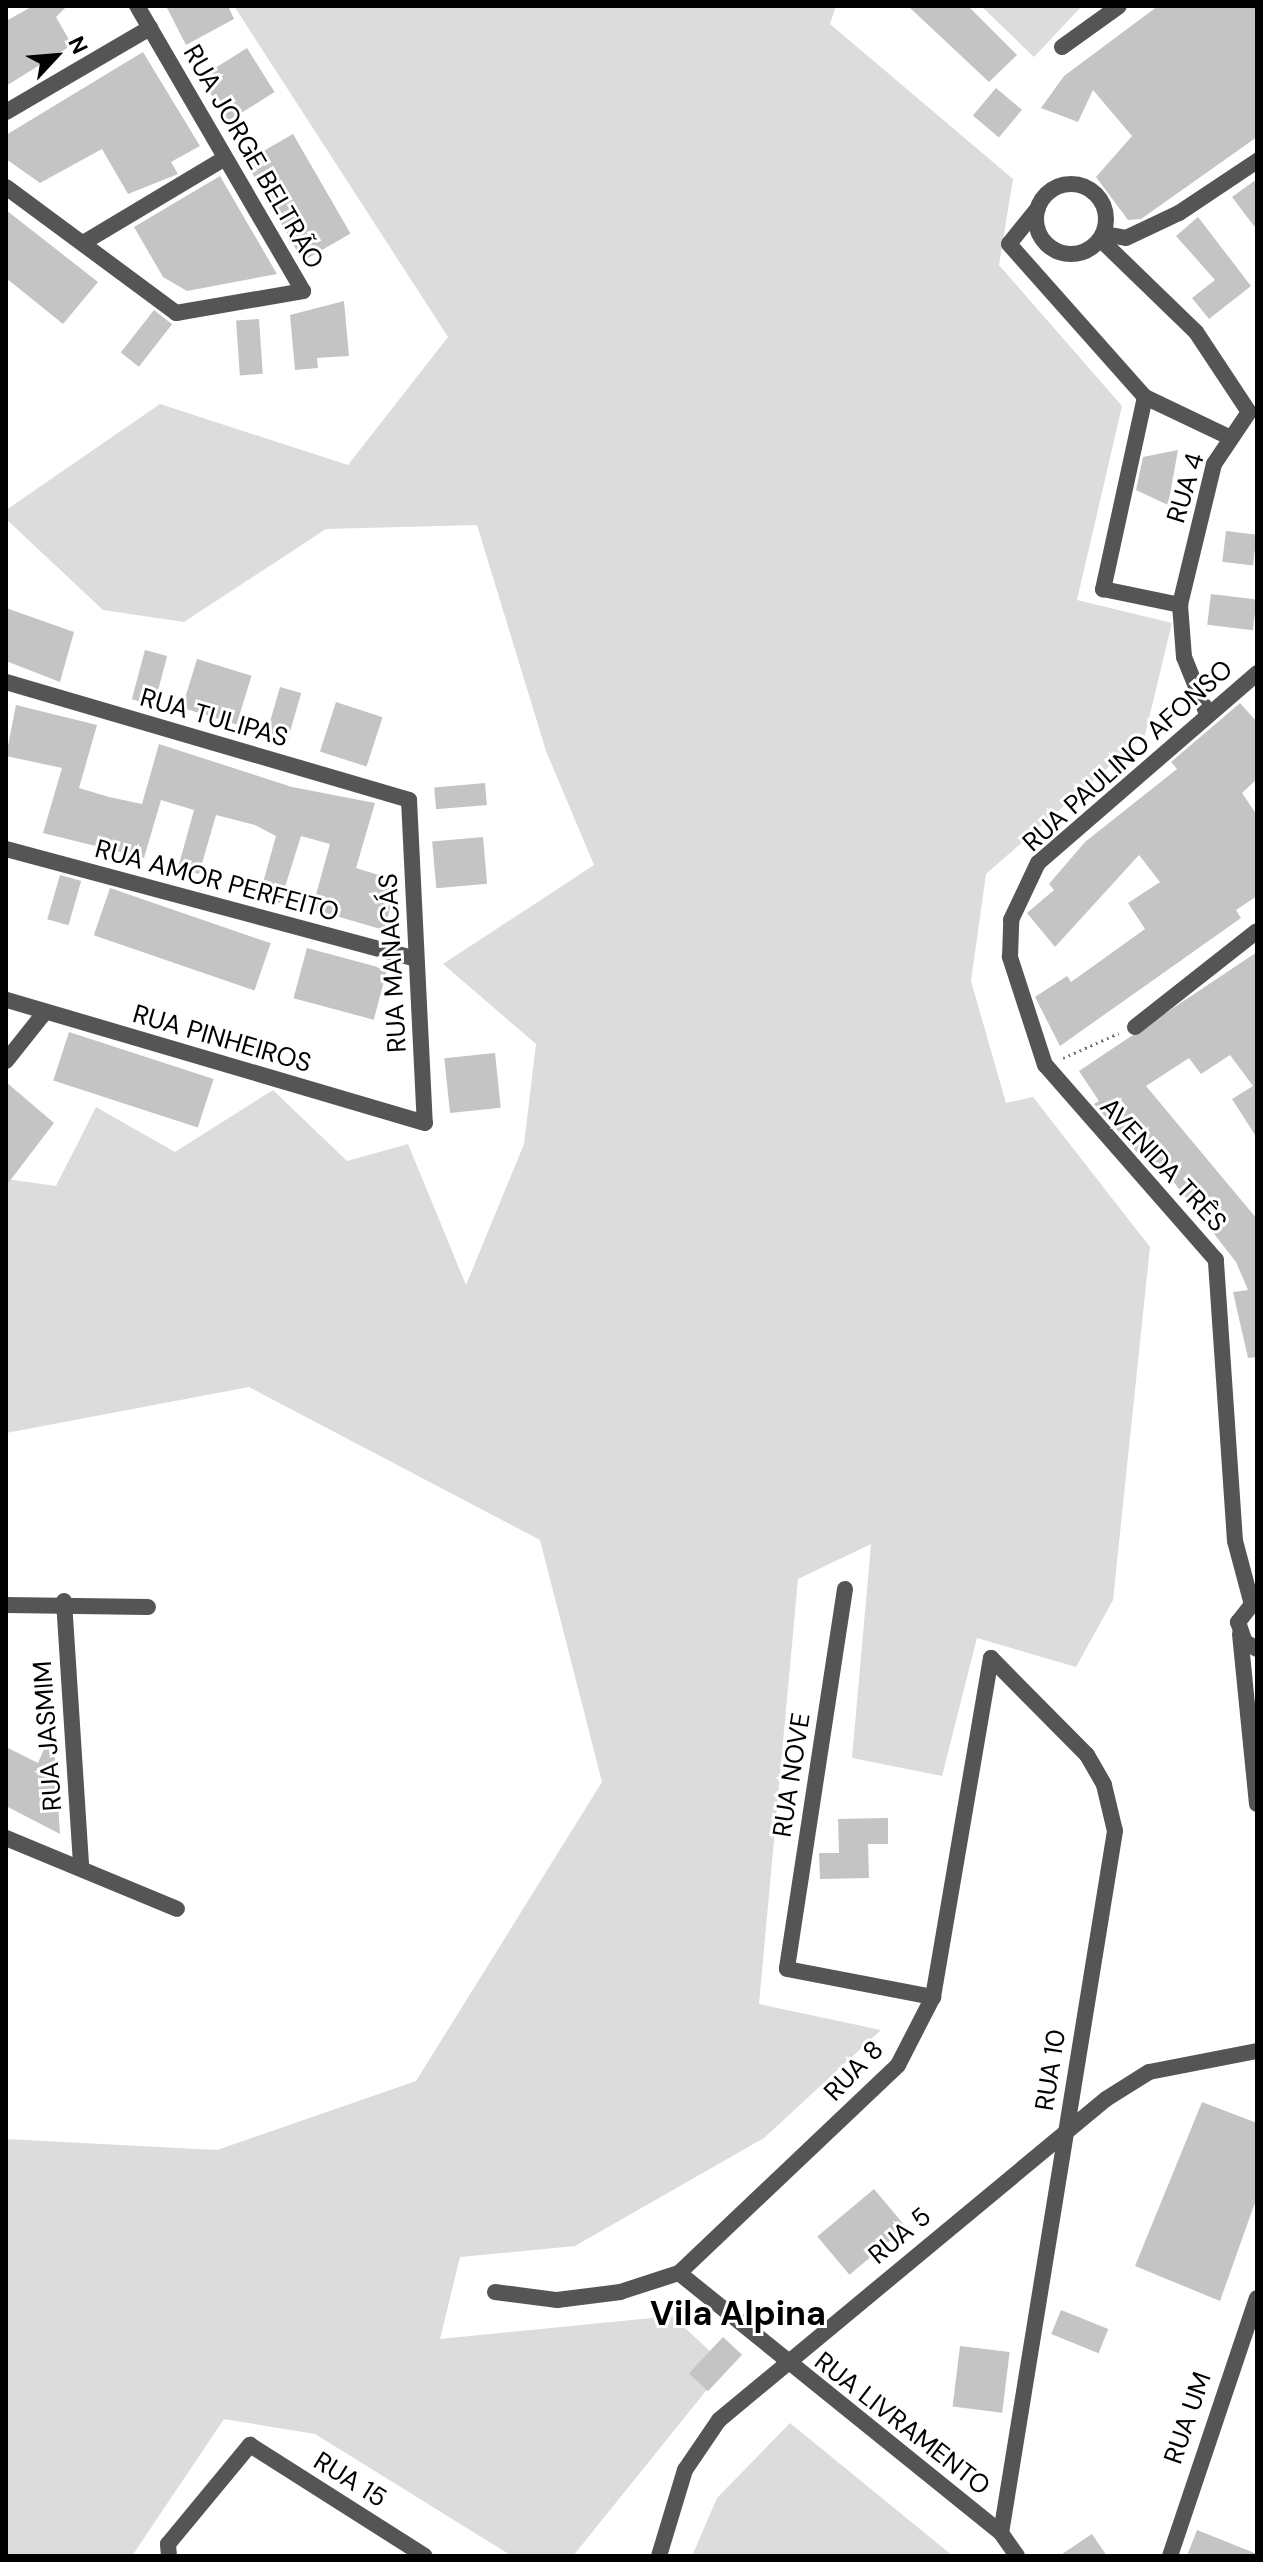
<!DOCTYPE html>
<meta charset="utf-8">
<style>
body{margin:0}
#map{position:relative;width:1263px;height:2562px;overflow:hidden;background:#fff;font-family:"DM Sans",sans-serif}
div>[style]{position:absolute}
.green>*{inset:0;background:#dcdcdc}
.building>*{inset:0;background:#c4c4c4;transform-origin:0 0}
.path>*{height:3px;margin-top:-1.5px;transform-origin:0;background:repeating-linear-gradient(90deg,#777 0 2px,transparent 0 6px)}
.minor>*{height:16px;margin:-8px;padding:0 8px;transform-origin:8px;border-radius:8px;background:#555}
.minor>.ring{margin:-8px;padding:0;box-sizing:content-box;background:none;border:16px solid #555;border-radius:50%}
span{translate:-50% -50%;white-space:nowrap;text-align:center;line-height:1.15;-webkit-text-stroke:6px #fff;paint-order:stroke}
.street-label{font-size:26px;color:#000}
.district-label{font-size:34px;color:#000;font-weight:700}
.frame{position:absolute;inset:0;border:8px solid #000;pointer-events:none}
.north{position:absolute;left:16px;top:16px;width:80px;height:80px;-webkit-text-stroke:6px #fff;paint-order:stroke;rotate:64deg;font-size:22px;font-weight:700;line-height:32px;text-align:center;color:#000}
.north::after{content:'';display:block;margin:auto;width:28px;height:36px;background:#000;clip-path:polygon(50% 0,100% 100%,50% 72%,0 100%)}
</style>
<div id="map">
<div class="green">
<div style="clip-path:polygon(234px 6px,836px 6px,830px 24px,1013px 179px,999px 265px,1122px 406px,1077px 600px,1172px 623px,1145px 735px,986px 874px,971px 981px,1006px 1103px,1033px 1097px,1150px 1247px,1113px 1600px,1076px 1667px,977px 1638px,942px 1776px,852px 1758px,871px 1544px,798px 1579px,759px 2004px,881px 2030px,764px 2138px,575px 2246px,460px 2257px,440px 2339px,672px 2316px,726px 2366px,573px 2556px,512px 2556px,315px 2434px,224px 2419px,132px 2556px,6px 2556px,6px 2139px,217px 2150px,416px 2081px,602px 1782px,540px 1540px,249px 1387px,6px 1433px,6px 1179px,56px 1186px,96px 1107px,175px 1152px,273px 1090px,347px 1161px,408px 1144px,466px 1285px,524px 1144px,536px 1044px,443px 964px,594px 865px,546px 751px,477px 525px,326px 529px,184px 622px,103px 610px,6px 519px,6px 510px,160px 404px,348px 465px,448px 337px)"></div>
<div style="clip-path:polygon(981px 6px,1082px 6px,1034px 57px)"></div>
<div style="clip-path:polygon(790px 2423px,953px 2556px,692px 2556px,717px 2498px)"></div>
</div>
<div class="building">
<div style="clip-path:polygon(33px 6px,67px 6px,56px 17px,72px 45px,6px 86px,6px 21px)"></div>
<div style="clip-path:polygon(166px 6px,228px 6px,234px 19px,186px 45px)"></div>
<div style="clip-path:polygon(908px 6px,968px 6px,1017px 55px,989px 82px)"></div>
<div style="clip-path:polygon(1158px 6px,1257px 6px,1257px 137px,1141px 219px,1128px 220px,1096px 177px,1132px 136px,1093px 90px,1078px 122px,1041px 108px,1064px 76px)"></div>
<div style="left:247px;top:48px;width:52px;height:55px;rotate:58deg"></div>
<div style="clip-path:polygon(143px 52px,200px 146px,171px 162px,178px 174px,128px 194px,102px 149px,40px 183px,6px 159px,6px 135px)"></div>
<div style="left:996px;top:88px;width:34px;height:36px;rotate:40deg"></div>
<div style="left:293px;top:134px;width:115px;height:55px;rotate:60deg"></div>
<div style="clip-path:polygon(220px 176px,277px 274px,187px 291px,163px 277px,134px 227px)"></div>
<div style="clip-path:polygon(1257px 179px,1257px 230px,1232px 197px)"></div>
<div style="clip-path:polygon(6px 210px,98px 282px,63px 324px,6px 278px)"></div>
<div style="clip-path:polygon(1198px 217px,1251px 286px,1209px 319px,1192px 298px,1215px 280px,1176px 236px)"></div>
<div style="clip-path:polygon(344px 301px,349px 356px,317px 358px,318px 368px,295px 370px,290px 315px)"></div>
<div style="left:154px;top:310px;width:23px;height:54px;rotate:38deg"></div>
<div style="left:259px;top:319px;width:55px;height:23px;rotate:86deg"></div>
<div style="clip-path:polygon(1178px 450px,1168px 505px,1136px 490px,1143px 457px)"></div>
<div style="left:1226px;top:531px;width:31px;height:31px;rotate:7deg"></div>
<div style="left:1211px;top:594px;width:46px;height:31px;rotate:7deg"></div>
<div style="clip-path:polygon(6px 608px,74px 632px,60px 682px,6px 661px)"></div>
<div style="left:145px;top:650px;width:23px;height:51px;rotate:15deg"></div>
<div style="left:197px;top:659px;width:57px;height:51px;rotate:17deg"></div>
<div style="left:280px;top:687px;width:22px;height:51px;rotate:16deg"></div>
<div style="left:336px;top:702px;width:49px;height:52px;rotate:18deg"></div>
<div style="clip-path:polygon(1240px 703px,1257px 722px,1257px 779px,1242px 793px,1257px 815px,1257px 896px,1236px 910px,1241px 918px,1060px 1046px,1035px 997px,1067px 976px,1071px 982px,1145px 929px,1128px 903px,1160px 882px,1139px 855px,1055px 947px,1027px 913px,1054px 890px,1049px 884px,1085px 842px,1177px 769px,1171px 762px)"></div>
<div style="clip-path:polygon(16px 705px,97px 725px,79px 788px,109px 797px,142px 804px,159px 744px,292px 787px,375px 803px,356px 868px,398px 881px,384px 930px,312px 909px,330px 844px,301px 836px,280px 903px,259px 897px,276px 836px,255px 825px,216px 815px,199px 874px,178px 868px,194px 810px,161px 800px,144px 858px,43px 833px,62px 768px,6px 756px)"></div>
<div style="left:485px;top:783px;width:22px;height:51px;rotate:85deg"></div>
<div style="left:483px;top:837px;width:47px;height:51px;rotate:85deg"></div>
<div style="left:60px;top:875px;width:22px;height:46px;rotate:16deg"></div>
<div style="left:110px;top:888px;width:170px;height:50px;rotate:19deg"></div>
<div style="left:307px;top:948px;width:83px;height:52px;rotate:15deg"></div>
<div style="clip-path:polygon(1257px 952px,1257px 1138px,1232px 1099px,1253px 1086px,1230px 1055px,1201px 1074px,1189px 1058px,1146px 1086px,1257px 1219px,1257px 1357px,1248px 1358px,1233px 1292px,1248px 1290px,1236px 1262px,1158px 1162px,1150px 1167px,1094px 1104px,1099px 1101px,1079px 1071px)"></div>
<div style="left:69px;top:1032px;width:152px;height:51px;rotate:18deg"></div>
<div style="left:495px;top:1053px;width:55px;height:51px;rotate:84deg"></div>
<div style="clip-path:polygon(6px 1082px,54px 1123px,6px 1186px)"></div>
<div style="clip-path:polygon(53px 1728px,60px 1834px,6px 1806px,6px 1747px,38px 1763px)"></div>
<div style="clip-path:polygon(888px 1818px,888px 1844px,868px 1844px,869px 1878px,820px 1879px,819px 1853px,839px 1853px,838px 1819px)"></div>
<div style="clip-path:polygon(1202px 2102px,1257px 2123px,1257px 2197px,1220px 2301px,1135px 2266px)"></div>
<div style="left:874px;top:2189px;width:50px;height:74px;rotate:50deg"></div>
<div style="left:1061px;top:2310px;width:51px;height:26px;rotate:22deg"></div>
<div style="left:723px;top:2337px;width:26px;height:50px;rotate:43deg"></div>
<div style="left:960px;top:2346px;width:50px;height:61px;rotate:7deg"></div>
<div style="clip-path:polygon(1197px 2530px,1257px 2554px,1257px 2556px,1187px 2556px)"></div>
<div style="clip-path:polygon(1092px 2534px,1107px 2556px,1059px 2556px)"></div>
</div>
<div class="path">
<div style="left:1063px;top:1058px;width:61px;rotate:-24.1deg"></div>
</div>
<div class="minor">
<div style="left:1062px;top:47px;width:70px;rotate:-35.7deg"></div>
<div style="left:6px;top:112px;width:167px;rotate:-30.3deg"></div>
<div class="ring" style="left:1036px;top:184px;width:54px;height:54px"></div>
<div style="left:6px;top:187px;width:212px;rotate:36.5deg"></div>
<div style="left:176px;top:313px;width:129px;rotate:-9.8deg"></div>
<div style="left:303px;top:291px;width:330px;rotate:-120.2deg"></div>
<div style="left:1038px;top:208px;width:46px;rotate:128.9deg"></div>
<div style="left:1009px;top:244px;width:205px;rotate:48.4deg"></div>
<div style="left:1145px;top:397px;width:95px;rotate:25.5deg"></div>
<div style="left:1104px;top:234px;width:22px;rotate:10deg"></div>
<div style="left:1126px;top:238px;width:59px;rotate:-25.3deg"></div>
<div style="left:1179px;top:213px;width:94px;rotate:-33.7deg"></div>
<div style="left:1100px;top:239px;width:134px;rotate:44.1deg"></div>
<div style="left:1196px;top:332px;width:96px;rotate:56.5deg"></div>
<div style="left:1249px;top:412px;width:63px;rotate:123.9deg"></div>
<div style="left:1214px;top:464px;width:145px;rotate:103.6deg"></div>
<div style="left:1180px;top:605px;width:52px;rotate:85.6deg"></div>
<div style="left:1184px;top:657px;width:61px;rotate:68deg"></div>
<div style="left:83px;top:243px;width:165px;rotate:-30.9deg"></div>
<div style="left:1145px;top:397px;width:197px;rotate:102.3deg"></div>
<div style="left:1103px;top:589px;width:79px;rotate:11.7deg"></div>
<div style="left:6px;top:682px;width:420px;rotate:16.3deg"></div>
<div style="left:409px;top:800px;width:323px;rotate:87.2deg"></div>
<div style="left:425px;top:1123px;width:437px;rotate:-163.6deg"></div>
<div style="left:6px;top:849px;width:424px;rotate:15deg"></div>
<div style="left:1135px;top:1027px;width:155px;rotate:-38.2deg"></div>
<div style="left:6px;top:1061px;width:63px;rotate:-51.5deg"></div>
<div style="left:845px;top:1589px;width:384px;rotate:98.7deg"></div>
<div style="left:787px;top:1969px;width:149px;rotate:10.9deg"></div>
<div style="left:1257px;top:1598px;width:31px;rotate:128deg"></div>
<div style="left:1238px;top:1622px;width:21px;rotate:71deg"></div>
<div style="left:1245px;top:1642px;width:14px;rotate:30deg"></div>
<div style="left:64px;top:1601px;width:267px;rotate:86.3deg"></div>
<div style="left:1251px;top:1601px;width:62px;rotate:-104.9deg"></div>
<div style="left:1235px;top:1541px;width:282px;rotate:-93.9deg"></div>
<div style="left:1216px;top:1260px;width:259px;rotate:-131.2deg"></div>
<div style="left:1045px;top:1065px;width:114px;rotate:-108deg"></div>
<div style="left:1010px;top:957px;width:37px;rotate:-88deg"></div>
<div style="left:1011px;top:920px;width:63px;rotate:-64.7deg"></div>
<div style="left:1038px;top:863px;width:290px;rotate:-40.9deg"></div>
<div style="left:6px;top:1605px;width:142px;rotate:0.8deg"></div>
<div style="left:1240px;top:1634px;width:171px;rotate:84.3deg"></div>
<div style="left:991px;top:1658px;width:136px;rotate:45.3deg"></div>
<div style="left:1087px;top:1755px;width:34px;rotate:60deg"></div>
<div style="left:1104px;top:1785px;width:47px;rotate:76.6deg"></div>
<div style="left:1115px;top:1831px;width:711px;rotate:99.22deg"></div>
<div style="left:6px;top:1838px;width:185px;rotate:22.5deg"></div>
<div style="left:679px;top:2273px;width:414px;rotate:38.9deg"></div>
<div style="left:1001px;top:2533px;width:28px;rotate:55deg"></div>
<div style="left:495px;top:2292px;width:63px;rotate:7.4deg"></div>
<div style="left:557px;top:2300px;width:64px;rotate:-7.2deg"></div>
<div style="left:620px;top:2292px;width:62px;rotate:-17.9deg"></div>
<div style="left:679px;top:2273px;width:302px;rotate:-43.5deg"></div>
<div style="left:898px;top:2065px;width:76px;rotate:-62.8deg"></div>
<div style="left:933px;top:1997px;width:344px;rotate:-80.3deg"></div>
<div style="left:169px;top:2556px;width:12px;rotate:-95deg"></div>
<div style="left:168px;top:2544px;width:129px;rotate:-50.4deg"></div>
<div style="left:250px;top:2445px;width:207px;rotate:32.4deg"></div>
<div style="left:659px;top:2556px;width:90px;rotate:-73.2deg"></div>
<div style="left:685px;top:2470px;width:60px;rotate:-55.8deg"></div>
<div style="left:719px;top:2420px;width:503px;rotate:-39.67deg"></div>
<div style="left:1106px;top:2099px;width:51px;rotate:-32.1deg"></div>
<div style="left:1149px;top:2072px;width:110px;rotate:-11deg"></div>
<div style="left:1170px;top:2556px;width:272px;rotate:-71.4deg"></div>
</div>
<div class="street-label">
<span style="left:253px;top:157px;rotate:60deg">RUA JORGE BELTRÃO</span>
<span style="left:1186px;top:488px;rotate:-73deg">RUA 4</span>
<span style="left:214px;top:718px;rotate:16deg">RUA TULIPAS</span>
<span style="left:1128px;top:756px;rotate:-42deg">RUA PAULINO AFONSO</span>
<span style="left:217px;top:881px;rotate:15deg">RUA AMOR PERFEITO</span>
<span style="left:393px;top:963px;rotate:-93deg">RUA MANACÁS</span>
<span style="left:222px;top:1039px;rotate:16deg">RUA PINHEIROS</span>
<span style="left:1163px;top:1165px;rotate:47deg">AVENIDA TRÊS</span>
<span style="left:48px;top:1736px;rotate:-94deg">RUA JASMIM</span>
<span style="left:792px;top:1775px;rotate:-81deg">RUA NOVE</span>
<span style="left:1051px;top:2070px;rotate:-81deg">RUA 10</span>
<span style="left:854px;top:2071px;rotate:-46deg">RUA 8</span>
<span style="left:900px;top:2236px;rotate:-40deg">RUA 5</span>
<span style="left:1188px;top:2418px;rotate:-71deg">RUA UM</span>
<span style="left:902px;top:2424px;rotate:38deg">RUA LIVRAMENTO</span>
<span style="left:350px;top:2480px;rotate:32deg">RUA 15</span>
</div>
<div class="district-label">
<span style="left:738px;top:2314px">Vila Alpina</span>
</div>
<div class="frame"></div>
<div class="north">N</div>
</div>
